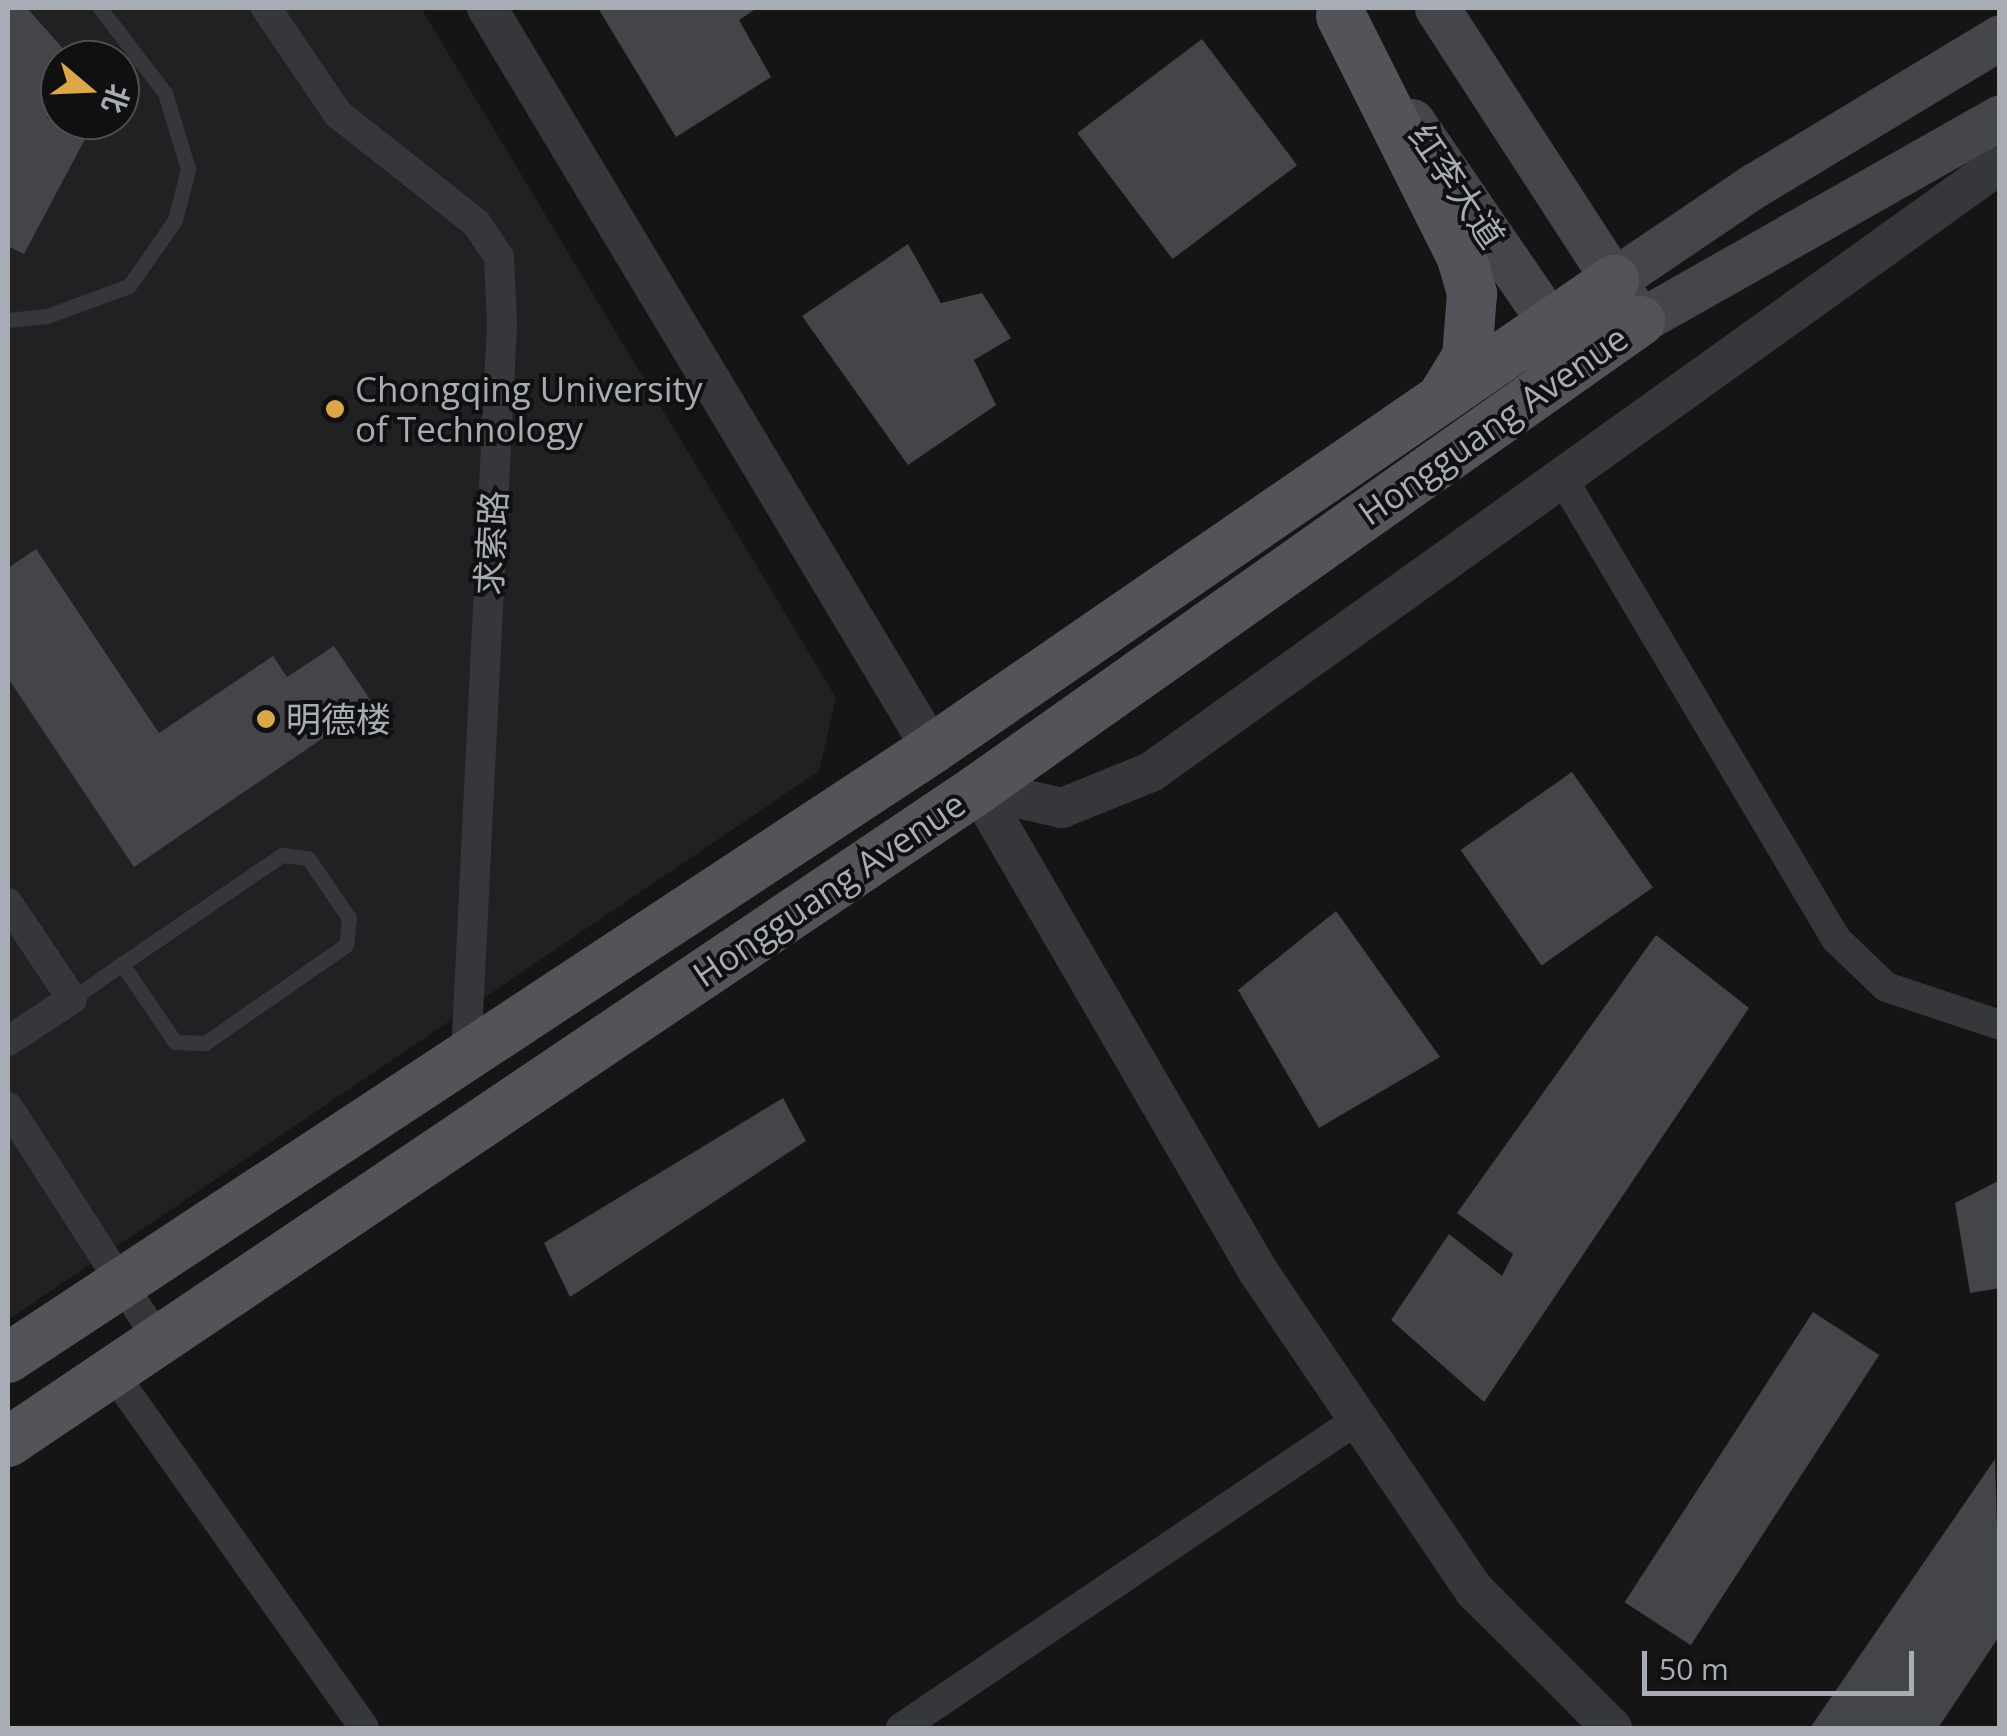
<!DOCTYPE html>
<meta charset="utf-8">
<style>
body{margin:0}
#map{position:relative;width:2007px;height:1736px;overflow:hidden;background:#151516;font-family:"Open Sans","Noto Sans SC",sans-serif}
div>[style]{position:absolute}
.built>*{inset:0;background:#212123}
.building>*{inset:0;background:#444549;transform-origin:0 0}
.service>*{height:15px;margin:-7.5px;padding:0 7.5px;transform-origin:7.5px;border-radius:7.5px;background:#36373b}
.minor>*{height:30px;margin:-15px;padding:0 15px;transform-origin:15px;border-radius:15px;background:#36373b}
.tertiary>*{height:40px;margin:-20px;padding:0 20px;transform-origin:20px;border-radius:20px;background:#36373b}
.secondary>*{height:45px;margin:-22.5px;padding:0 22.5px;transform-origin:22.5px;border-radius:22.5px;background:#45464b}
.primary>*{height:50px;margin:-25px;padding:0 25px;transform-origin:25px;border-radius:25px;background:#53545a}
.dots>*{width:28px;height:28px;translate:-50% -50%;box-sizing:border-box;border:5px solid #101011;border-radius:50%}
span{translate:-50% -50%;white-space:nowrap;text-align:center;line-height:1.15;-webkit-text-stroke:8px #101011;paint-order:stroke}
.street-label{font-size:35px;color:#a8adb5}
.poi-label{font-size:35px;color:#a8adb5}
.left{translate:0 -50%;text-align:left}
.frame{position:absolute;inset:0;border:10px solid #a8adb5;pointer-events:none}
.north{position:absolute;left:40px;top:40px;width:100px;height:100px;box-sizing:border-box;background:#101011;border:2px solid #4d4f53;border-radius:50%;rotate:109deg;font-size:28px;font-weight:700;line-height:40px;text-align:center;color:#a8adb5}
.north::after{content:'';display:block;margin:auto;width:35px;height:45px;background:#dba748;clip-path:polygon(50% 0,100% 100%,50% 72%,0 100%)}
.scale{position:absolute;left:1642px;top:1651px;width:272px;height:45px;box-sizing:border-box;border:5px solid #a8adb5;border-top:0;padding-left:12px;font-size:30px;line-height:35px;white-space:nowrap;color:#a8adb5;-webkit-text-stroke:8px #101011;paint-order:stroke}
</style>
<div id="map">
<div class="built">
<div style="clip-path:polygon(evenodd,8px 8px,421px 8px,836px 698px,819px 771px,8px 1320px,8px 8px,60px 60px,120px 60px,120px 120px,60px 120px,60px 60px)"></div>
</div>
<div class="building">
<div style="clip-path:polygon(8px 8px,27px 8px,73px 60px,60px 60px,60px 94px,47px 118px,85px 139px,24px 254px,8px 246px)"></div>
<div style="clip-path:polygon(598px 8px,757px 8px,739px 20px,771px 77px,676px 137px)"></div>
<div style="left:1202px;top:39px;width:158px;height:156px;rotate:53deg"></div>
<div style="clip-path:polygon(908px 244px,941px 303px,982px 293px,1011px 338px,974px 360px,996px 405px,908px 465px,802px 316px)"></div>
<div style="clip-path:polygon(36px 549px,159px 733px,273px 656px,287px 677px,334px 646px,373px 704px,134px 867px,8px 678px,8px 568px)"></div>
<div style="left:1572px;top:772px;width:141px;height:136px;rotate:55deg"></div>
<div style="clip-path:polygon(1336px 911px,1440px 1057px,1319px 1128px,1238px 990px)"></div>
<div style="clip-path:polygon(1656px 935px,1749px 1008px,1484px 1402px,1391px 1320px,1449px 1234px,1502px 1276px,1513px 1254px,1457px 1213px)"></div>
<div style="clip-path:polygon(783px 1098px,806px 1141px,570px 1297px,544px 1243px)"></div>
<div style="clip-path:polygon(2000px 1180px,2000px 1288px,1970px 1293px,1955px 1203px)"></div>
<div style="left:1813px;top:1312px;width:79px;height:346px;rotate:33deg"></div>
<div style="clip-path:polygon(1995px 1459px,2000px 1635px,1938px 1728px,1810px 1728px)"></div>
</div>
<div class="service">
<div style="left:8px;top:320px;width:39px;rotate:-6deg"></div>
<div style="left:47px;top:316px;width:87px;rotate:-20.1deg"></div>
<div style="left:129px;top:286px;width:80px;rotate:-55.1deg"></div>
<div style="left:175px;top:220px;width:53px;rotate:-75.7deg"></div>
<div style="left:188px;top:169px;width:79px;rotate:-106.8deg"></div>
<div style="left:165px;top:93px;width:107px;rotate:-127.4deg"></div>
<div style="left:72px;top:999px;width:61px;rotate:-35deg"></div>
<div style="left:122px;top:964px;width:194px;rotate:-34.3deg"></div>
<div style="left:282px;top:855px;width:26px;rotate:7deg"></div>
<div style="left:308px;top:858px;width:73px;rotate:55.7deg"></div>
<div style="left:349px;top:918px;width:27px;rotate:96deg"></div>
<div style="left:346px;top:945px;width:172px;rotate:145.2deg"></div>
<div style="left:205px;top:1043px;width:30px;rotate:-178deg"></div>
<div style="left:175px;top:1042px;width:94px;rotate:-124.2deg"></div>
</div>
<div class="minor">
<div style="left:266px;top:8px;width:128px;rotate:55.8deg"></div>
<div style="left:338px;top:114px;width:176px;rotate:38.3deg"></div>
<div style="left:476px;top:223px;width:41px;rotate:55.9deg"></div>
<div style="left:499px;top:257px;width:67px;rotate:87.4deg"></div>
<div style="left:502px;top:324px;width:732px;rotate:92.82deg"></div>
<div style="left:1564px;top:481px;width:533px;rotate:59.29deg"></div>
<div style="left:1836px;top:939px;width:69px;rotate:43.8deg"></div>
<div style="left:1886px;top:987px;width:120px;rotate:18.4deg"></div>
<div style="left:8px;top:903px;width:115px;rotate:56.3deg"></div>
<div style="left:72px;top:999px;width:77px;rotate:146.7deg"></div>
<div style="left:8px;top:1107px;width:278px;rotate:57.2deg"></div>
<div style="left:113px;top:1373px;width:435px;rotate:54.7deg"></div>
<div style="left:901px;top:1728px;width:552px;rotate:-34.06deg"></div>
</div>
<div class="tertiary">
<div style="left:487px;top:8px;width:864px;rotate:59.01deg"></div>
<div style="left:978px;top:789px;width:86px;rotate:12.7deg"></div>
<div style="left:1062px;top:808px;width:96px;rotate:-22deg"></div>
<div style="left:1151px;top:772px;width:1044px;rotate:-35.61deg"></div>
<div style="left:978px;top:789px;width:557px;rotate:59.85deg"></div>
<div style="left:1258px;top:1271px;width:387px;rotate:55.9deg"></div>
<div style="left:1475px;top:1591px;width:194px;rotate:45deg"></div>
</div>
<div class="secondary">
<div style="left:1437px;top:8px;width:373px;rotate:57deg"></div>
<div style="left:1640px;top:321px;width:414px;rotate:-29.5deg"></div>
<div style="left:1412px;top:121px;width:281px;rotate:55.6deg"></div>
<div style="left:1614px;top:280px;width:170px;rotate:-34deg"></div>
<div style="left:1755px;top:185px;width:286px;rotate:-31.1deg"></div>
</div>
<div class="primary">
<div style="left:1341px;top:16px;width:271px;rotate:63.4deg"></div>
<div style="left:1462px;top:258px;width:37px;rotate:74deg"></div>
<div style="left:1472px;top:294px;width:63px;rotate:94.5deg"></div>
<div style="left:1467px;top:357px;width:44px;rotate:121.9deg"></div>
<div style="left:8px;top:1358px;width:1107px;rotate:-33.39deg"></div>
<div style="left:932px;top:749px;width:828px;rotate:-34.52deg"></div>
<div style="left:8px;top:1442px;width:1169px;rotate:-33.95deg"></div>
<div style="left:978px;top:789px;width:811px;rotate:-35.26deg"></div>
</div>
<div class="dots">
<div style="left:335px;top:409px;background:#dba748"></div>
<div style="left:266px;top:719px;background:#dba748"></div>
</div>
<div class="street-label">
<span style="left:1457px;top:186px;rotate:56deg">红李大道</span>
<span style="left:1493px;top:425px;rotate:-35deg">Hongguang Avenue</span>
<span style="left:491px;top:543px;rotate:-87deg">求索路</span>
<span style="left:829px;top:889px;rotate:-34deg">Hongguang Avenue</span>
</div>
<div class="poi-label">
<span class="left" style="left:355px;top:409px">Chongqing University<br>of Technology</span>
<span class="left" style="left:286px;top:719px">明德楼</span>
</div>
<div class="frame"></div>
<div class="north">北</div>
<div class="scale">50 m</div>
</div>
